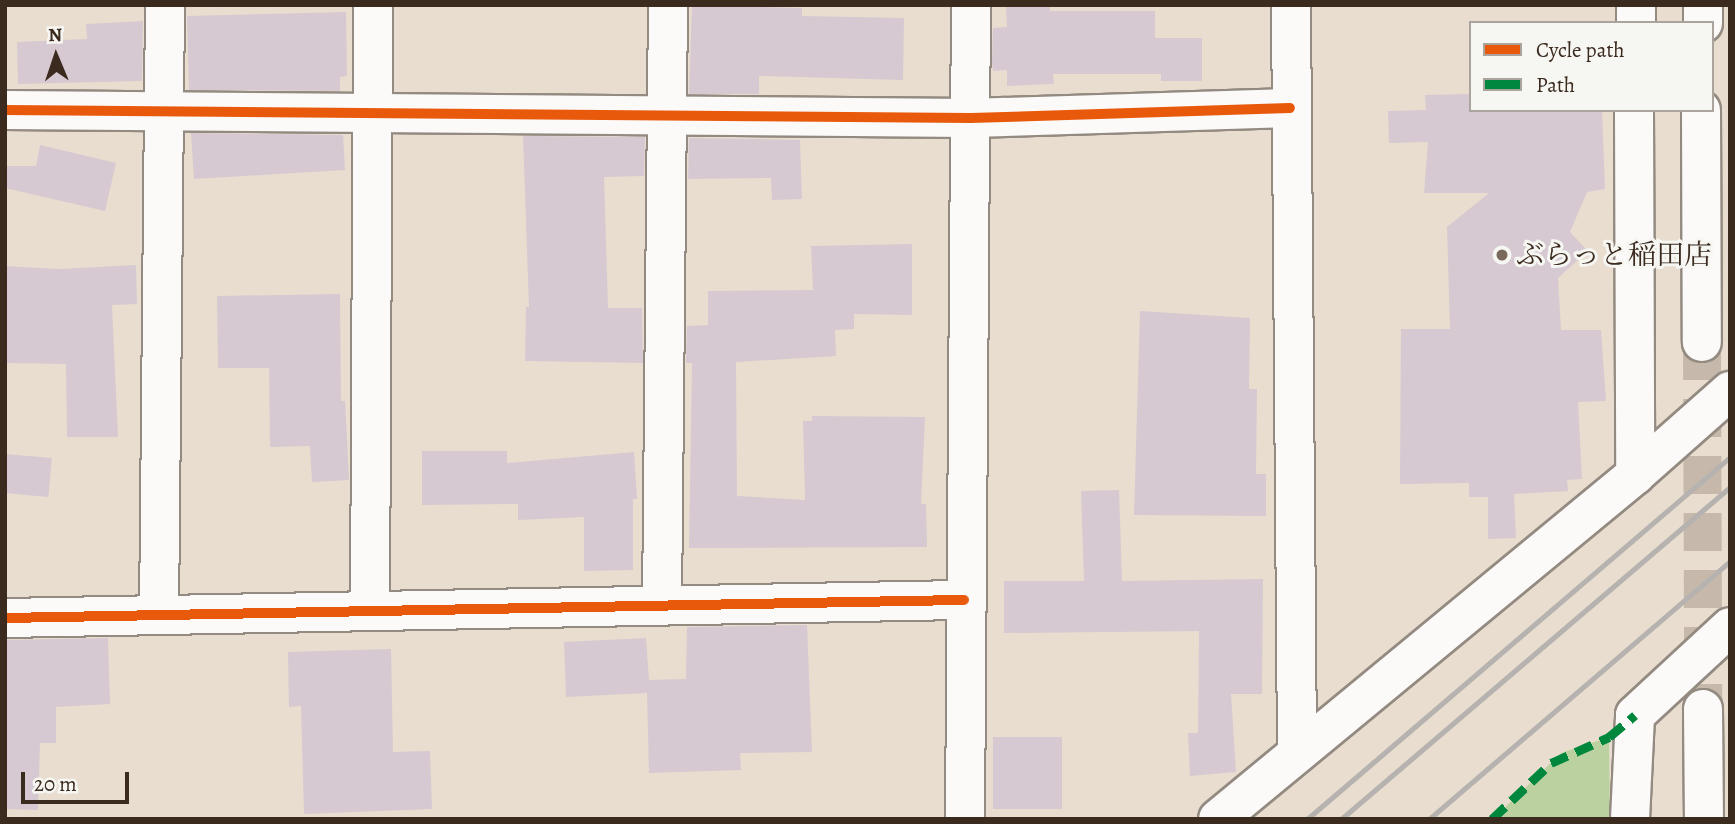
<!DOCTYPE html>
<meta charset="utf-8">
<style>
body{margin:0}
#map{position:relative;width:1735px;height:824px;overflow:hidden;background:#e9ddcf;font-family:Alegreya,"Noto Serif JP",serif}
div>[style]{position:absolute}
.green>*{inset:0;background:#bbd1a0}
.building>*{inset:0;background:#d6c9d1;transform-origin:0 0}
.secondary-tunnel>*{height:38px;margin-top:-19px;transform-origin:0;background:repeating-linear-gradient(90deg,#c6b9ac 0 38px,transparent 0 57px)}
.roads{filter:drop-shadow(2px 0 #938a81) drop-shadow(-2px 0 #938a81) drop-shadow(0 2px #938a81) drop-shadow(0 -2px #938a81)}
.street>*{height:38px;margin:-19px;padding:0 19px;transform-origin:19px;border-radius:19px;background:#fcfaf8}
.secondary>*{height:38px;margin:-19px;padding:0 19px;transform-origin:19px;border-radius:19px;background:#fcfaf8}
.rail>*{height:5px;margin:-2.5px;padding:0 2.5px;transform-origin:2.5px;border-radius:2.5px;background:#b6b2af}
.quiet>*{height:9px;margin-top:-4.5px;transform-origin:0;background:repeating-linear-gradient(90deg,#00873e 0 18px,transparent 0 27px)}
.cycleway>*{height:10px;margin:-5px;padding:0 5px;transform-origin:5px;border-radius:5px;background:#e8590c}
.dots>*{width:19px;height:19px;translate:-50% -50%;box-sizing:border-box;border:4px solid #f6f6f2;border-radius:50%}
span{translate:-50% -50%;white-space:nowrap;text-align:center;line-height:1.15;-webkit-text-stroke:6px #f6f6f2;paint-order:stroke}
.poi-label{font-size:28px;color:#3b2a1e}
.left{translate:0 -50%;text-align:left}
.frame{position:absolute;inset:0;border:7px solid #3b2a1e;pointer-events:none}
.legend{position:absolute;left:1469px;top:21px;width:245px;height:91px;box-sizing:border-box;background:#f6f6f2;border:2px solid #aba49d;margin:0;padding:9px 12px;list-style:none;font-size:21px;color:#3b2a1e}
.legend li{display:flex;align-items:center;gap:14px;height:35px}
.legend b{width:35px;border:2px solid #aba49d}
.north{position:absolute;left:21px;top:21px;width:70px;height:70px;-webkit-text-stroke:5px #f6f6f2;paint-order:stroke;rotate:358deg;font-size:19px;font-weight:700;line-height:28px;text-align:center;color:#3b2a1e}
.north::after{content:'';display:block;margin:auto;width:24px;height:32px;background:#3b2a1e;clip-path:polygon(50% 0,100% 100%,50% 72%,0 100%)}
.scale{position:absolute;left:21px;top:772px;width:108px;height:32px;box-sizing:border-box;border:4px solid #3b2a1e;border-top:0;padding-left:9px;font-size:21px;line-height:24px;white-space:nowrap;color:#3b2a1e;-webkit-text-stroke:5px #f6f6f2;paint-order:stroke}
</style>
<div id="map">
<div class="green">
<div style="clip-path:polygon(1609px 737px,1610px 819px,1493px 819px,1561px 753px)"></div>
</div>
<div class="building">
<div style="clip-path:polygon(692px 5px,802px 8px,802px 16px,904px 18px,903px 80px,759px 76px,759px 94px,689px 94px)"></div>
<div style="clip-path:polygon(1006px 5px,1050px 5px,1050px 11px,1155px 11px,1155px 38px,1202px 38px,1202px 81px,1161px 81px,1161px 74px,1053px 74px,1054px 84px,1007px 86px,1007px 70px,993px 71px,992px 62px,993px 28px,1007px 27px)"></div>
<div style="clip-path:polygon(346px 12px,347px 76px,340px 77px,340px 91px,189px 90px,187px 16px)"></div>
<div style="clip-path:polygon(143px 21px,142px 81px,18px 84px,17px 42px,87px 39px,86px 24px)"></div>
<div style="clip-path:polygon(1471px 94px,1471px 110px,1602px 110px,1605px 189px,1587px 192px,1570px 232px,1588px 251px,1558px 278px,1561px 330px,1601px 330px,1606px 401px,1578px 402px,1582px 479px,1567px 480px,1568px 491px,1514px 494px,1516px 538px,1488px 539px,1488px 497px,1469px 497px,1469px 483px,1400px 484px,1401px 329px,1450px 329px,1447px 227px,1489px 193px,1424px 193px,1428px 142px,1389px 143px,1388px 111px,1426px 110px,1425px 95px)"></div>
<div style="clip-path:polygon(191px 133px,343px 135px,345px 170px,194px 179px)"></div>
<div style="clip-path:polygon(523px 136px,645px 137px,644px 176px,604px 177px,608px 308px,642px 308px,643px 363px,525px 361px,526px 307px,529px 307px)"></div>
<div style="clip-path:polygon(689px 138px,800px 140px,802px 199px,772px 200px,771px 178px,688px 179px)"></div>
<div style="clip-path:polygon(40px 145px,116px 163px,105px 211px,5px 188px,5px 166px,36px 166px)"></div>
<div style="clip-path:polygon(912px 244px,912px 315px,854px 314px,854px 329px,835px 330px,836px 356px,736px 362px,737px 496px,805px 500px,803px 421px,812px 421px,812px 416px,925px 417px,921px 504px,926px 504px,927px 547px,689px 548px,692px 363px,686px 363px,687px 326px,708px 325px,708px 291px,813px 290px,811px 246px)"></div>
<div style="clip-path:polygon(136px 265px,137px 304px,112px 305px,118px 437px,67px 437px,66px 364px,5px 363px,5px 266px,58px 269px)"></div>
<div style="clip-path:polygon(340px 294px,341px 401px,345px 401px,349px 480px,312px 482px,310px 446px,270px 447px,269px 368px,218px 368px,217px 296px)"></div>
<div style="clip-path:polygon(1140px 311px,1250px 318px,1249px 389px,1257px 389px,1256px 474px,1266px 474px,1266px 516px,1134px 515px)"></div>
<div style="clip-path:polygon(422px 451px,507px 451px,507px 463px,634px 452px,637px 499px,633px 499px,633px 570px,584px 571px,584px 517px,518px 520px,518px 504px,422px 505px)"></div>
<div style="left:5px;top:454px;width:47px;height:39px;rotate:5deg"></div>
<div style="clip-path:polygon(1119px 490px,1122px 581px,1263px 579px,1262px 694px,1231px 694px,1236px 772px,1190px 776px,1188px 733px,1198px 733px,1199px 631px,1004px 633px,1004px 581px,1084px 581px,1081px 491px)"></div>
<div style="clip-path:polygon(807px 625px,812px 752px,740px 753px,741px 770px,649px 773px,647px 693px,566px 697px,564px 642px,646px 638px,649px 680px,686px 679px,687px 627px)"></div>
<div style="clip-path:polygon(108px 638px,110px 704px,56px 707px,56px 743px,40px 743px,38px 810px,5px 809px,5px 640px)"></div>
<div style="clip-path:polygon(391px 649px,393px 752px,430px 751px,432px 809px,304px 814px,301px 706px,289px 707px,288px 652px)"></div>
<div style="left:1062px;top:737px;width:72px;height:69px;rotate:90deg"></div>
</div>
<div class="secondary-tunnel">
<div style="left:1702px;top:342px;width:367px;rotate:89.8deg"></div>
</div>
<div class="roads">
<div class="street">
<div style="left:1291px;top:5px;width:746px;rotate:89.54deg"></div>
<div style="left:1636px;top:23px;width:18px;rotate:-90deg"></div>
<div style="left:5px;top:110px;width:966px;rotate:0.47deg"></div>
<div style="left:971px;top:118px;width:319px;rotate:-1.8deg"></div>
<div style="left:1634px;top:110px;width:365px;rotate:89.8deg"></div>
<div style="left:662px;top:605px;width:600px;rotate:-89.43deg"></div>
<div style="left:370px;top:611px;width:606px;rotate:-89.72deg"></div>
<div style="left:159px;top:615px;width:610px;rotate:-89.44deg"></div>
<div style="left:5px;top:618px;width:959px;rotate:-1.08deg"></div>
<div style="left:1218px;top:819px;width:541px;rotate:-39.52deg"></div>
<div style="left:1635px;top:475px;width:127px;rotate:-41.5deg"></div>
<div style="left:1630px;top:819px;width:104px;rotate:-87.2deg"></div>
<div style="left:1635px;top:715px;width:129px;rotate:-42.8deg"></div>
</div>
<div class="secondary">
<div style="left:1703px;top:23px;width:18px;rotate:-90deg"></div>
<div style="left:1701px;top:110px;width:232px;rotate:89.8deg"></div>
<div style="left:1703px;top:709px;width:110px;rotate:89.5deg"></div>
<div style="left:965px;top:819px;width:814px;rotate:-89.58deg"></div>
</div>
</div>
<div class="rail">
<div style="left:1307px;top:819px;width:557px;rotate:-40.56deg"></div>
<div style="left:1341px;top:819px;width:511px;rotate:-40.48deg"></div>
<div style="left:1429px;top:819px;width:396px;rotate:-40.6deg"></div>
</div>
<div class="quiet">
<div style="left:1492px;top:819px;width:81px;rotate:-43.5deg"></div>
<div style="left:1551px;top:763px;width:64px;rotate:-24.1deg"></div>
<div style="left:1609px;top:737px;width:34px;rotate:-40deg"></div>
</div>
<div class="cycleway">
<div style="left:5px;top:110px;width:966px;rotate:0.47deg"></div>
<div style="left:971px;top:118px;width:319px;rotate:-1.8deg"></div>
<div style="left:5px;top:618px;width:959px;rotate:-1.08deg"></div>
</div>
<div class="dots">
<div style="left:1502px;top:255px;background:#78695c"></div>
</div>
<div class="poi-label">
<span class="left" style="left:1516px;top:255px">ぶらっと稲田店</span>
</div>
<div class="frame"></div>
<ul class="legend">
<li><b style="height:9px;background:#e8590c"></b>Cycle path</li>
<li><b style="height:9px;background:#00873e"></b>Path</li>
</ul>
<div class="north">N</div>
<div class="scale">20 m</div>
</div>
